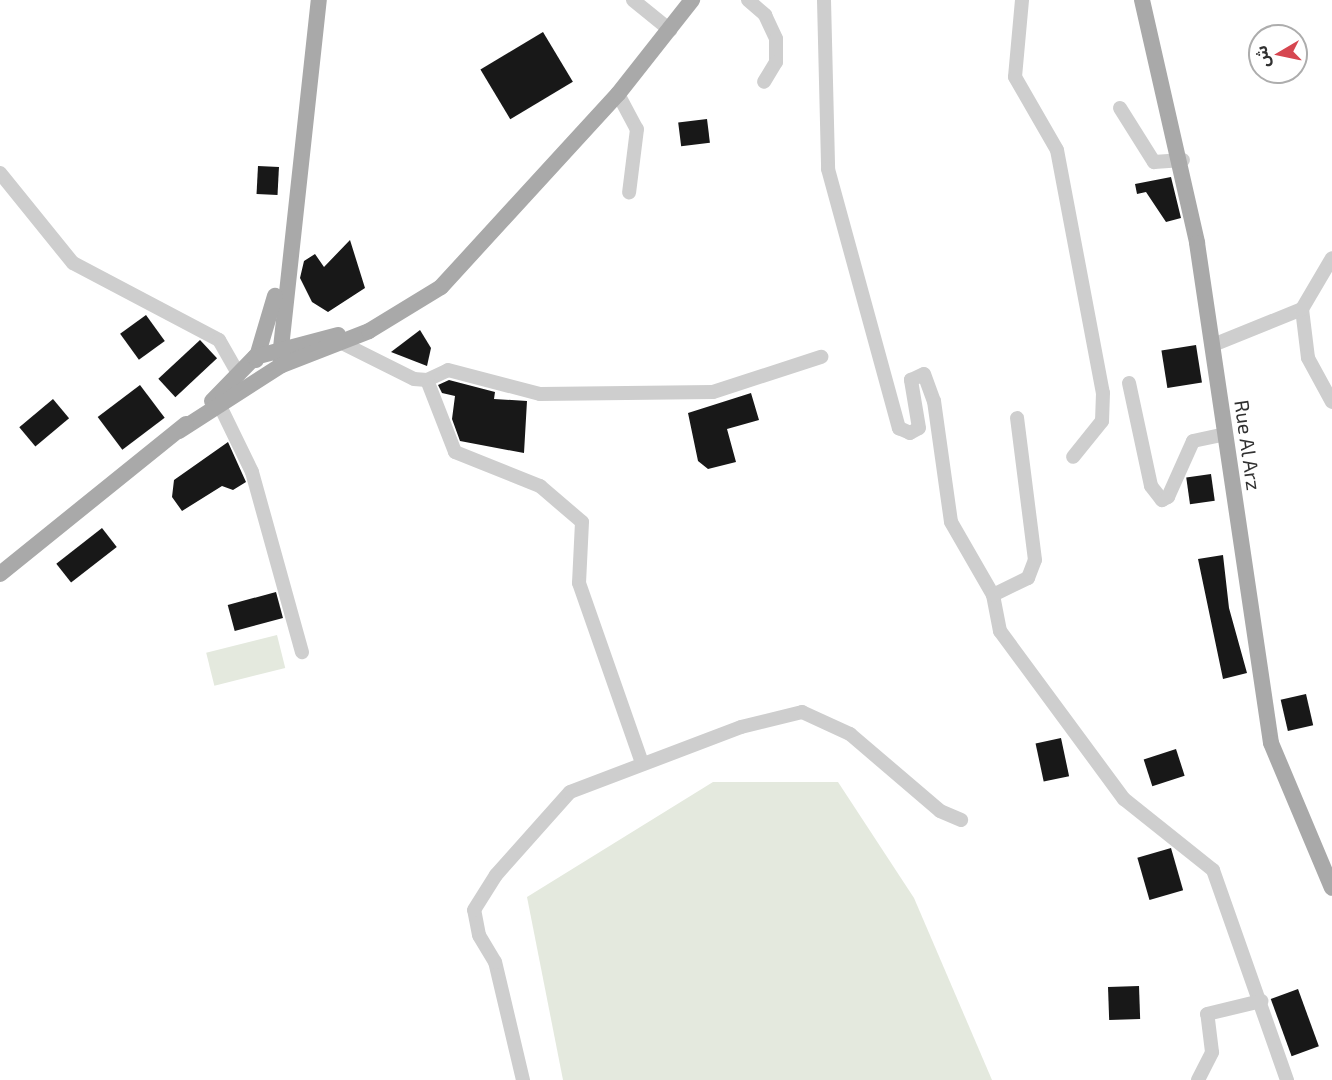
<!DOCTYPE html>
<meta charset="utf-8">
<style>
body{margin:0}
#map{position:relative;width:1332px;height:1080px;overflow:hidden;background:#fff;font-family:"Exo 2","Noto Sans Arabic",sans-serif}
div>[style]{position:absolute}
.green>*{inset:0;background:#e4e9de;transform-origin:0 0}
.building>*{inset:0;background:#181818;transform-origin:0 0}
.minor>*{height:14px;margin:-7px;padding:0 7px;transform-origin:7px;border-radius:7px;background:#cecece}
.major>*{height:16px;margin:-8px;padding:0 8px;transform-origin:8px;border-radius:8px;background:#a9a9a9}
span{translate:-50% -50%;white-space:nowrap;text-align:center;line-height:1.15;-webkit-text-stroke:6px #fff;paint-order:stroke}
.street-label{font-size:20px;color:#313131}
.north{position:absolute;left:1248px;top:24px;width:60px;height:60px;box-sizing:border-box;background:#fff;border:2px solid #adadad;border-radius:50%;rotate:261deg;font-size:16px;font-weight:700;line-height:24px;text-align:center;color:#313131}
.north::after{content:'';display:block;margin:auto;width:21px;height:27px;background:#d64650;clip-path:polygon(50% 0,100% 100%,50% 72%,0 100%)}
</style>
<div id="map">
<div class="green">
<div style="left:277px;top:635px;width:34px;height:73px;rotate:76deg"></div>
<div style="clip-path:polygon(713px 782px,838px 782px,914px 898px,992px 1080px,563px 1080px,527px 897px)"></div>
</div>
<div class="building">
<div style="left:543px;top:32px;width:58px;height:73px;rotate:59deg"></div>
<div style="left:707px;top:119px;width:24px;height:29px;rotate:83deg"></div>
<div style="left:258px;top:166px;width:21px;height:28px;rotate:3deg"></div>
<div style="clip-path:polygon(1171px 177px,1181px 218px,1166px 222px,1146px 192px,1137px 194px,1135px 184px)"></div>
<div style="clip-path:polygon(350px 240px,365px 288px,328px 312px,312px 302px,300px 278px,304px 261px,315px 254px,324px 267px)"></div>
<div style="left:146px;top:315px;width:32px;height:32px;rotate:54deg"></div>
<div style="clip-path:polygon(420px 330px,431px 348px,427px 366px,391px 352px)"></div>
<div style="left:200px;top:340px;width:25px;height:57px;rotate:47deg"></div>
<div style="left:1196px;top:345px;width:38px;height:35px;rotate:81deg"></div>
<div style="clip-path:polygon(449px 380px,495px 392px,494px 399px,527px 401px,524px 453px,460px 441px,452px 419px,455px 396px,442px 393px,438px 385px)"></div>
<div style="left:140px;top:385px;width:41px;height:53px;rotate:53deg"></div>
<div style="clip-path:polygon(751px 393px,759px 420px,727px 429px,736px 462px,708px 469px,698px 461px,688px 413px)"></div>
<div style="left:53px;top:399px;width:25px;height:44px;rotate:50deg"></div>
<div style="clip-path:polygon(228px 442px,246px 482px,233px 490px,222px 486px,182px 511px,172px 497px,174px 480px)"></div>
<div style="left:1211px;top:474px;width:27px;height:25px;rotate:82deg"></div>
<div style="left:102px;top:528px;width:24px;height:58px;rotate:52deg"></div>
<div style="clip-path:polygon(1223px 555px,1229px 608px,1247px 673px,1223px 679px,1198px 559px)"></div>
<div style="left:276px;top:592px;width:27px;height:50px;rotate:75deg"></div>
<div style="left:1306px;top:694px;width:32px;height:26px;rotate:77deg"></div>
<div style="left:1061px;top:738px;width:39px;height:26px;rotate:78deg"></div>
<div style="left:1176px;top:749px;width:28px;height:34px;rotate:72deg"></div>
<div style="left:1171px;top:848px;width:44px;height:35px;rotate:74deg"></div>
<div style="left:1139px;top:986px;width:33px;height:31px;rotate:88deg"></div>
<div style="left:1298px;top:989px;width:61px;height:29px;rotate:70deg"></div>
</div>
<div class="minor">
<div style="left:633px;top:0;width:48px;rotate:39deg"></div>
<div style="left:748px;top:0;width:23px;rotate:41deg"></div>
<div style="left:765px;top:15px;width:26px;rotate:65deg"></div>
<div style="left:776px;top:39px;width:23px;rotate:90deg"></div>
<div style="left:776px;top:62px;width:23px;rotate:121deg"></div>
<div style="left:824px;top:0;width:169px;rotate:88.6deg"></div>
<div style="left:828px;top:169px;width:269px;rotate:74.7deg"></div>
<div style="left:899px;top:428px;width:12px;rotate:24deg"></div>
<div style="left:910px;top:433px;width:10px;rotate:-29deg"></div>
<div style="left:919px;top:428px;width:49px;rotate:-99.5deg"></div>
<div style="left:911px;top:380px;width:14px;rotate:-25deg"></div>
<div style="left:924px;top:374px;width:29px;rotate:70deg"></div>
<div style="left:934px;top:401px;width:122px;rotate:82deg"></div>
<div style="left:951px;top:522px;width:84px;rotate:60.1deg"></div>
<div style="left:993px;top:595px;width:37px;rotate:79deg"></div>
<div style="left:1000px;top:631px;width:209px;rotate:53.6deg"></div>
<div style="left:1124px;top:799px;width:114px;rotate:38.6deg"></div>
<div style="left:1213px;top:870px;width:223px;rotate:70.6deg"></div>
<div style="left:1022px;top:0;width:77px;rotate:95.2deg"></div>
<div style="left:1015px;top:77px;width:84px;rotate:60.1deg"></div>
<div style="left:1057px;top:150px;width:247px;rotate:79.3deg"></div>
<div style="left:1103px;top:393px;width:28px;rotate:92deg"></div>
<div style="left:1102px;top:421px;width:46px;rotate:128.9deg"></div>
<div style="left:618px;top:94px;width:40px;rotate:62deg"></div>
<div style="left:637px;top:129px;width:64px;rotate:97.1deg"></div>
<div style="left:1120px;top:108px;width:64px;rotate:57.8deg"></div>
<div style="left:1154px;top:162px;width:29px;rotate:-4deg"></div>
<div style="left:0;top:173px;width:116px;rotate:51deg"></div>
<div style="left:73px;top:263px;width:165px;rotate:27.8deg"></div>
<div style="left:219px;top:340px;width:40px;rotate:60.3deg"></div>
<div style="left:1302px;top:309px;width:49px;rotate:83deg"></div>
<div style="left:1308px;top:358px;width:50px;rotate:61.4deg"></div>
<div style="left:342px;top:343px;width:80px;rotate:26.6deg"></div>
<div style="left:414px;top:379px;width:13px;rotate:4deg"></div>
<div style="left:427px;top:380px;width:23px;rotate:-25deg"></div>
<div style="left:448px;top:370px;width:95px;rotate:14.6deg"></div>
<div style="left:540px;top:394px;width:173px;rotate:-0.7deg"></div>
<div style="left:713px;top:392px;width:114px;rotate:-18deg"></div>
<div style="left:1213px;top:345px;width:96px;rotate:-22deg"></div>
<div style="left:1302px;top:309px;width:59px;rotate:-59.5deg"></div>
<div style="left:427px;top:380px;width:77px;rotate:68.7deg"></div>
<div style="left:455px;top:452px;width:92px;rotate:21.8deg"></div>
<div style="left:540px;top:486px;width:55px;rotate:40.6deg"></div>
<div style="left:582px;top:522px;width:61px;rotate:92.8deg"></div>
<div style="left:579px;top:583px;width:191px;rotate:70.7deg"></div>
<div style="left:1129px;top:383px;width:105px;rotate:77.9deg"></div>
<div style="left:1151px;top:486px;width:18px;rotate:52deg"></div>
<div style="left:1162px;top:500px;width:7px;rotate:-27deg"></div>
<div style="left:1168px;top:497px;width:61px;rotate:-65.9deg"></div>
<div style="left:1193px;top:441px;width:33px;rotate:-12deg"></div>
<div style="left:220px;top:406px;width:73px;rotate:64.1deg"></div>
<div style="left:252px;top:472px;width:187px;rotate:74.5deg"></div>
<div style="left:993px;top:595px;width:39px;rotate:-26deg"></div>
<div style="left:1028px;top:578px;width:19px;rotate:-69deg"></div>
<div style="left:1035px;top:560px;width:143px;rotate:-97.2deg"></div>
<div style="left:523px;top:1080px;width:121px;rotate:-103.3deg"></div>
<div style="left:495px;top:962px;width:31px;rotate:-121deg"></div>
<div style="left:479px;top:935px;width:25px;rotate:-101deg"></div>
<div style="left:474px;top:910px;width:41px;rotate:-57.8deg"></div>
<div style="left:496px;top:875px;width:111px;rotate:-48.3deg"></div>
<div style="left:570px;top:792px;width:183px;rotate:-20.8deg"></div>
<div style="left:741px;top:727px;width:63px;rotate:-13.8deg"></div>
<div style="left:802px;top:712px;width:53px;rotate:24.6deg"></div>
<div style="left:850px;top:734px;width:118px;rotate:40.5deg"></div>
<div style="left:940px;top:811px;width:23px;rotate:23deg"></div>
<div style="left:1198px;top:1080px;width:31px;rotate:-63deg"></div>
<div style="left:1212px;top:1052px;width:38px;rotate:-97deg"></div>
<div style="left:1207px;top:1014px;width:56px;rotate:-13.5deg"></div>
</div>
<div class="major">
<div style="left:1142px;top:0;width:249px;rotate:77.2deg"></div>
<div style="left:1197px;top:243px;width:505px;rotate:81.58deg"></div>
<div style="left:1271px;top:743px;width:157px;rotate:67.2deg"></div>
<div style="left:280px;top:357px;width:359px;rotate:-83.8deg"></div>
<div style="left:256px;top:360px;width:67px;rotate:-73.5deg"></div>
<div style="left:212px;top:401px;width:62px;rotate:-45.7deg"></div>
<div style="left:255px;top:357px;width:86px;rotate:-14.8deg"></div>
<div style="left:179px;top:431px;width:122px;rotate:-32.7deg"></div>
<div style="left:282px;top:365px;width:93px;rotate:-21.3deg"></div>
<div style="left:369px;top:331px;width:84px;rotate:-31.4deg"></div>
<div style="left:441px;top:287px;width:262px;rotate:-47.5deg"></div>
<div style="left:618px;top:94px;width:120px;rotate:-51.8deg"></div>
<div style="left:0;top:574px;width:239px;rotate:-38.9deg"></div>
</div>
<div class="street-label">
<span style="left:1248px;top:445px;rotate:82deg">Rue Al Arz</span>
</div>
<div class="north">ش</div>
</div>
